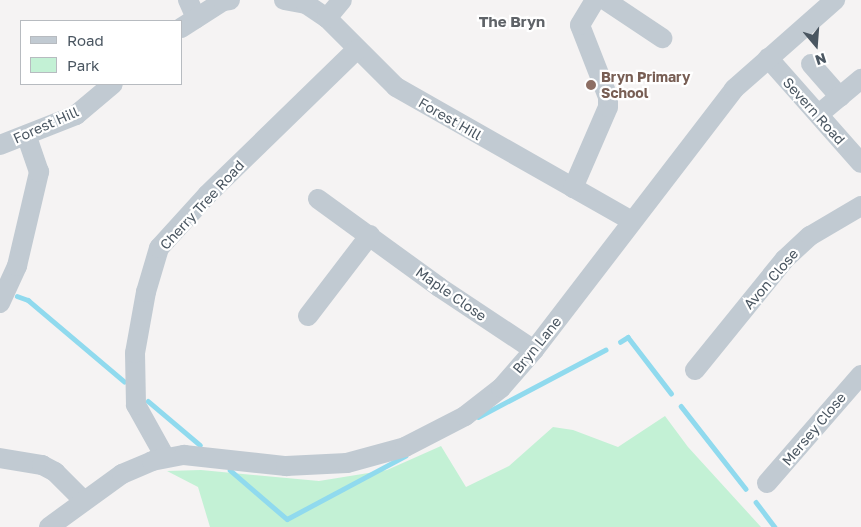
<!DOCTYPE html>
<style>
body{margin:0}
#map{position:relative;width:861px;height:527px;overflow:hidden;background:#f5f3f3;font-family:"Golos Text",sans-serif}
div>[style]{position:absolute}
.green>*{inset:0;background:#c3f1d5}
.stream>*{height:4.5px;margin:-2.25px;padding:0 2.25px;transform-origin:2.25px;border-radius:2.25px;background:#90daee}
.minor>*{height:20px;margin:-10px;padding:0 10px;transform-origin:10px;border-radius:10px;background:#c1cad2}
.dots>*{width:14px;height:14px;translate:-50% -50%;box-sizing:border-box;border:2px solid #fff;border-radius:50%}
span{translate:-50% -50%;white-space:nowrap;text-align:center;line-height:1.15;-webkit-text-stroke:4.5px #fff;paint-order:stroke}
.education-label{font-size:14px;color:#785e54;font-weight:700}
.left{translate:0 -50%;text-align:left}
.street-label{font-size:14px;color:#4a5661}
.neighbourhood-label{font-size:15px;color:#5f6368;font-weight:700}
.legend{position:absolute;left:20px;top:20px;width:162px;height:65px;box-sizing:border-box;background:#fff;border:1px solid #b7bbc0;margin:0;padding:6px 9px;list-style:none;font-size:15px;color:#4a5661}
.legend li{display:flex;align-items:center;gap:10px;height:25px}
.legend b{width:25px;border:1px solid #b7bbc0}
.north{position:absolute;left:791px;top:20px;width:50px;height:50px;-webkit-text-stroke:4px #fff;paint-order:stroke;rotate:162deg;font-size:14px;font-weight:700;line-height:20px;text-align:center;color:#4a5661}
.north::after{content:'';display:block;margin:auto;width:18px;height:22px;background:#4a5661;clip-path:polygon(50% 0,100% 100%,50% 72%,0 100%)}
</style>
<div id="map">
<div class="green">
<div style="clip-path:polygon(665px 416px,688px 447px,761px 527px,210px 527px,198px 487px,167px 471px,201px 470px,319px 481px,387px 470px,441px 446px,466px 487px,509px 466px,553px 427px,573px 430px,618px 447px)"></div>
</div>
<div class="stream">
<div style="left:17px;top:296px;width:12px;rotate:20deg"></div>
<div style="left:28px;top:300px;width:126px;rotate:40.2deg"></div>
<div style="left:620px;top:342px;width:9px;rotate:-32deg"></div>
<div style="left:628px;top:337px;width:71px;rotate:52.5deg"></div>
<div style="left:148px;top:401px;width:68px;rotate:40.2deg"></div>
<div style="left:681px;top:406px;width:105px;rotate:51.9deg"></div>
<div style="left:478px;top:417px;width:144px;rotate:-27.8deg"></div>
<div style="left:230px;top:470px;width:75px;rotate:40.7deg"></div>
<div style="left:287px;top:519px;width:134px;rotate:-28.1deg"></div>
<div style="left:756px;top:502px;width:31px;rotate:53deg"></div>
</div>
<div class="minor">
<div style="left:188px;top:0;width:20px;rotate:66deg"></div>
<div style="left:284px;top:0;width:22px;rotate:10deg"></div>
<div style="left:306px;top:4px;width:25px;rotate:34deg"></div>
<div style="left:327px;top:18px;width:98px;rotate:45deg"></div>
<div style="left:396px;top:87px;width:271px;rotate:29.6deg"></div>
<div style="left:605px;top:0;width:69px;rotate:33.7deg"></div>
<div style="left:327px;top:18px;width:23px;rotate:-50deg"></div>
<div style="left:181px;top:28px;width:50px;rotate:-32.7deg"></div>
<div style="left:223px;top:1px;width:7px;rotate:-8deg"></div>
<div style="left:768px;top:58px;width:140px;rotate:48.5deg"></div>
<div style="left:811px;top:64px;width:44px;rotate:48.7deg"></div>
<div style="left:819px;top:114px;width:55px;rotate:-39.8deg"></div>
<div style="left:0;top:145px;width:82px;rotate:-21.5deg"></div>
<div style="left:76px;top:115px;width:48px;rotate:-40deg"></div>
<div style="left:573px;top:188px;width:88px;rotate:-66.6deg"></div>
<div style="left:608px;top:107px;width:10px;rotate:-90deg"></div>
<div style="left:608px;top:97px;width:77px;rotate:-111.3deg"></div>
<div style="left:580px;top:25px;width:29px;rotate:-59deg"></div>
<div style="left:318px;top:199px;width:150px;rotate:36deg"></div>
<div style="left:439px;top:287px;width:114px;rotate:33.6deg"></div>
<div style="left:0;top:303px;width:41px;rotate:-65.3deg"></div>
<div style="left:17px;top:266px;width:97px;rotate:-76.8deg"></div>
<div style="left:39px;top:172px;width:39px;rotate:-109deg"></div>
<div style="left:308px;top:316px;width:102px;rotate:-52.6deg"></div>
<div style="left:695px;top:370px;width:143px;rotate:-51deg"></div>
<div style="left:785px;top:259px;width:34px;rotate:-43deg"></div>
<div style="left:810px;top:236px;width:59px;rotate:-30.5deg"></div>
<div style="left:165px;top:457px;width:60px;rotate:-119.1deg"></div>
<div style="left:136px;top:405px;width:52px;rotate:-91.1deg"></div>
<div style="left:135px;top:353px;width:62px;rotate:-79.8deg"></div>
<div style="left:146px;top:292px;width:46px;rotate:-73.5deg"></div>
<div style="left:159px;top:248px;width:72px;rotate:-47.8deg"></div>
<div style="left:207px;top:195px;width:209px;rotate:-44.2deg"></div>
<div style="left:0;top:458px;width:43px;rotate:9.5deg"></div>
<div style="left:42px;top:465px;width:15px;rotate:28deg"></div>
<div style="left:55px;top:472px;width:40px;rotate:45deg"></div>
<div style="left:767px;top:483px;width:143px;rotate:-49deg"></div>
<div style="left:49px;top:527px;width:90px;rotate:-36deg"></div>
<div style="left:122px;top:474px;width:33px;rotate:-23deg"></div>
<div style="left:152px;top:461px;width:33px;rotate:-11deg"></div>
<div style="left:184px;top:455px;width:103px;rotate:6.2deg"></div>
<div style="left:286px;top:466px;width:61px;rotate:-2.8deg"></div>
<div style="left:347px;top:463px;width:60px;rotate:-15.4deg"></div>
<div style="left:405px;top:447px;width:68px;rotate:-27.3deg"></div>
<div style="left:465px;top:416px;width:46px;rotate:-37.9deg"></div>
<div style="left:501px;top:388px;width:50px;rotate:-49deg"></div>
<div style="left:534px;top:350px;width:329px;rotate:-52.5deg"></div>
<div style="left:734px;top:89px;width:135px;rotate:-41.4deg"></div>
</div>
<div class="dots">
<div style="left:591px;top:85px;background:#8d6e63"></div>
</div>
<div class="education-label">
<span class="left" style="left:601px;top:85px">Bryn Primary<br>School</span>
</div>
<div class="street-label">
<span style="left:814px;top:111px;rotate:48deg">Severn Road</span>
<span style="left:450px;top:119px;rotate:30deg">Forest Hill</span>
<span style="left:46px;top:125px;rotate:-24deg">Forest Hill</span>
<span style="left:202px;top:205px;rotate:-47deg">Cherry Tree Road</span>
<span style="left:771px;top:279px;rotate:-49deg">Avon Close</span>
<span style="left:451px;top:294px;rotate:35deg">Maple Close</span>
<span style="left:537px;top:345px;rotate:-51deg">Bryn Lane</span>
<span style="left:814px;top:429px;rotate:-50deg">Mersey Close</span>
</div>
<div class="neighbourhood-label">
<span style="left:512px;top:22px">The Bryn</span>
</div>
<ul class="legend">
<li><b style="height:6px;background:#c1cad2"></b>Road</li>
<li><b style="height:14px;background:#c3f1d5"></b>Park</li>
</ul>
<div class="north">N</div>
</div>
